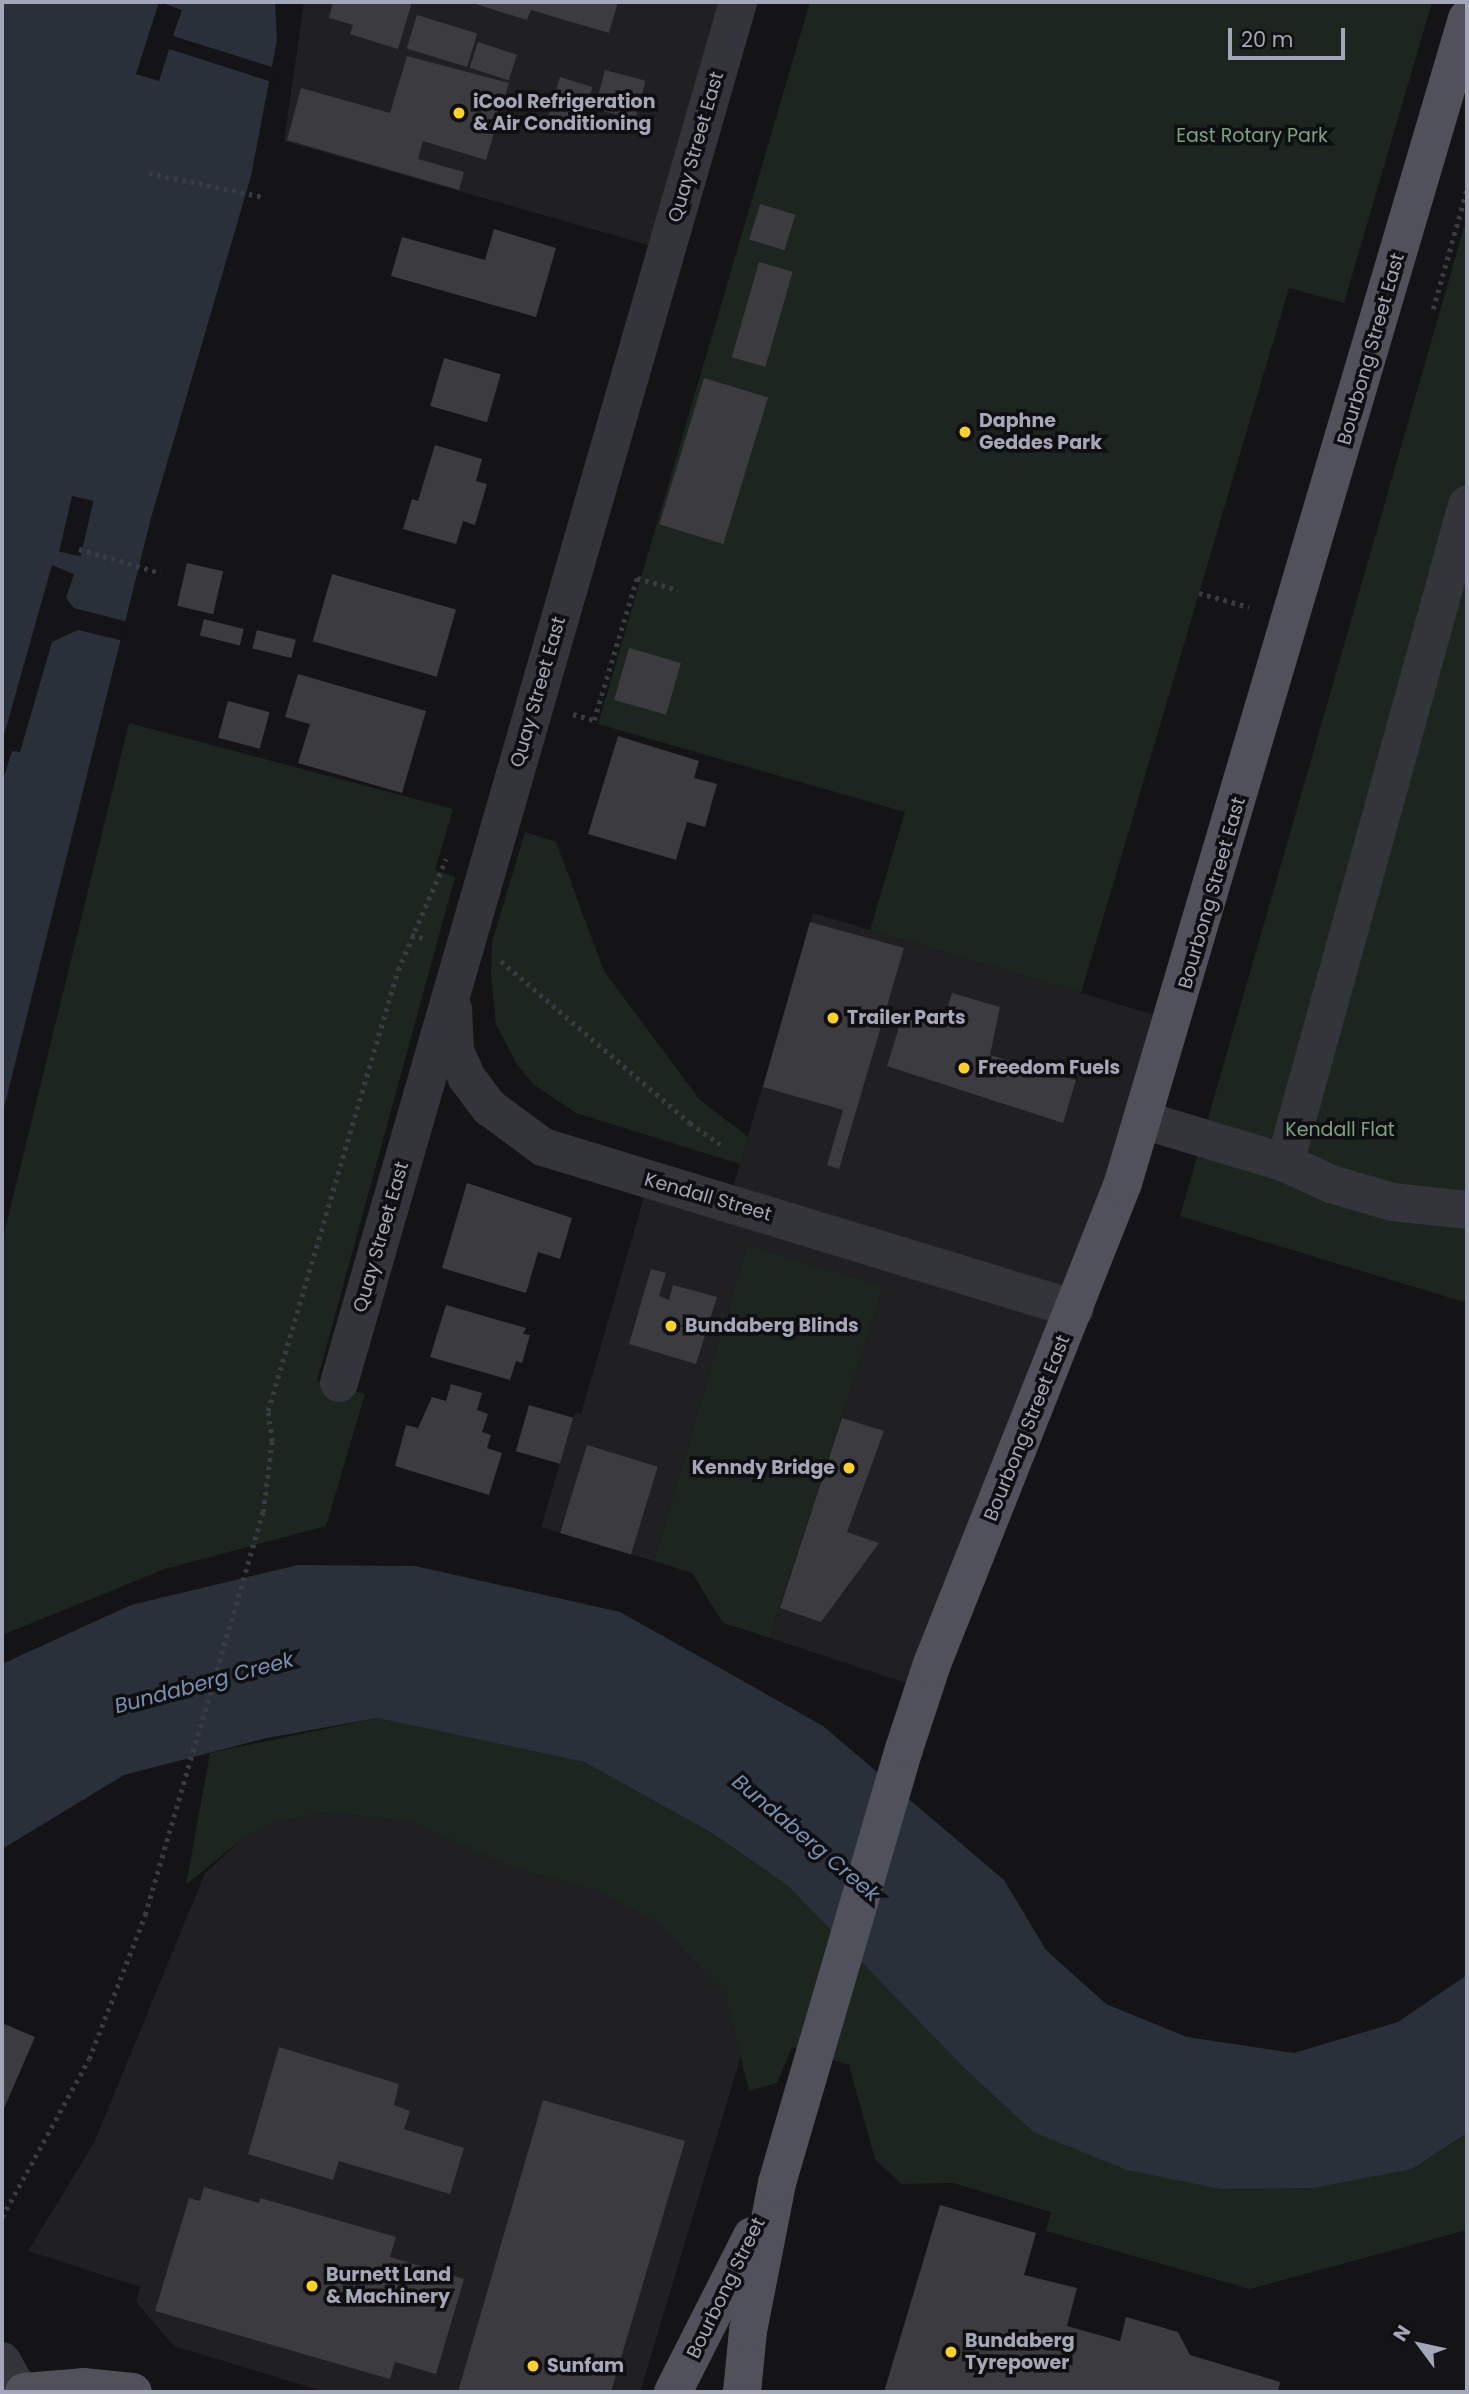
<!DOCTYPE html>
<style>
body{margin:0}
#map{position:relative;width:1469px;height:2394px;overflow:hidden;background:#141315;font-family:Poppins,sans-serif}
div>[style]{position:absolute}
.built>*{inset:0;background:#201f22}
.green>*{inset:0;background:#1d251f}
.water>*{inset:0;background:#29303a}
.pier>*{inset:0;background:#141315;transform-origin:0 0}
.building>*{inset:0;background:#3b3b40;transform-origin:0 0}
.path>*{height:4.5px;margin-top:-2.25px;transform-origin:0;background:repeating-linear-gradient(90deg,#3a3b42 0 3.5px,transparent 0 8.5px)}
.minor>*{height:38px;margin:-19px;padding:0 19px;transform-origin:19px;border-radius:19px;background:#34343b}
.major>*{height:38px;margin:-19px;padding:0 19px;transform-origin:19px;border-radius:19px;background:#50515a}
.dots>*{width:19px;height:19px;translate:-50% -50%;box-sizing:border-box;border:4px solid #0f0e10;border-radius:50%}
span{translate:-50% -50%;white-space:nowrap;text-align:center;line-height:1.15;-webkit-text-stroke:7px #0f0e10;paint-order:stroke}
.poi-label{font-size:19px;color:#a4a7b7;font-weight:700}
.left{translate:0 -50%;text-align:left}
.right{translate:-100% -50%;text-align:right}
.park-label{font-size:19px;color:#7aa382}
.street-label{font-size:19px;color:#a4a7b7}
.water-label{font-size:21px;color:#7890b4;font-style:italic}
.frame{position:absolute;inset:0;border:4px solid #a4a7b7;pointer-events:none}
.north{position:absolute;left:1385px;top:2310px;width:70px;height:70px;-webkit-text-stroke:5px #0f0e10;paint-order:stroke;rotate:303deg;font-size:19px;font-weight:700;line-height:28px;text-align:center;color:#a4a7b7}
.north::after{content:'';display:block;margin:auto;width:24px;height:32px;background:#a4a7b7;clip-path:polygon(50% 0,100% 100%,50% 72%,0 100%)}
.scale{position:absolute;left:1228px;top:28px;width:117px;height:32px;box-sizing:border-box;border:4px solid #a4a7b7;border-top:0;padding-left:9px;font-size:21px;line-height:24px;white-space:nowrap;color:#a4a7b7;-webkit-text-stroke:5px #0f0e10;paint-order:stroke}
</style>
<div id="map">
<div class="built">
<div style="clip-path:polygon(304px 2px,743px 2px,669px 251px,284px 141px)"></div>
<div style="clip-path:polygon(813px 913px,1178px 1022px,927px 1690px,770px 1638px,884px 1286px,747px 1245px,654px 1561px,541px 1527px,575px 1413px,581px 1414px,649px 1180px,730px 1198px)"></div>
<div style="clip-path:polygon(329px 1812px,413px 1822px,505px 1865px,597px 1891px,657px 1923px,726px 1996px,741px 2056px,640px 2392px,326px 2392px,174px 2346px,136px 2302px,140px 2287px,28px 2251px,94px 2143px,205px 1873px,243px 1838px,281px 1821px)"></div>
</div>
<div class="green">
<div style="clip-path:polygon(810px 2px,1432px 2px,1344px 303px,1289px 288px,1081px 993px,870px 930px,905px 812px,598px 724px)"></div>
<div style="clip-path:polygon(1467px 217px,1467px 1303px,1180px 1216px)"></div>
<div style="clip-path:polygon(129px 723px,453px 809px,435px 870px,455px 877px,317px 1381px,365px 1394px,326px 1526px,165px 1569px,2px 1635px,2px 1242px)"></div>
<div style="clip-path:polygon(525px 832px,556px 842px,604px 971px,700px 1100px,748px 1137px,740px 1164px,576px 1113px,534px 1085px,516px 1063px,496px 1024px,491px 976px,492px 942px)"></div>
<div style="clip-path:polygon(747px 1245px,884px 1286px,770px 1638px,723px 1623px,692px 1573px,654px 1561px)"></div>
<div style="clip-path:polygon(377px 1718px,584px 1762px,712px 1833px,788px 1886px,965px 2069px,1033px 2132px,1412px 2169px,1467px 2133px,1467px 2230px,1250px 2289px,1046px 2231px,1051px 2212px,953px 2183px,901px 2184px,875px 2159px,849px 2065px,792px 2047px,777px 2083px,749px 2091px,726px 1996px,657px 1923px,597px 1891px,505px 1865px,413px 1822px,329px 1812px,281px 1821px,243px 1838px,186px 1885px,210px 1753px)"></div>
</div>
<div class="water">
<div style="clip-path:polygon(2px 2px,275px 2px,277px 40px,251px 176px,151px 518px,2px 1116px)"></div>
<div style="clip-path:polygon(298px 1565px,415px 1566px,620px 1612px,823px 1726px,1004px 1880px,1046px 1950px,1106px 2004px,1187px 2037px,1294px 2053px,1398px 2022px,1467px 1975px,1467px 2133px,1412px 2169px,1313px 2188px,1221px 2189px,1127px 2170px,1033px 2132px,965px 2069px,788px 1886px,712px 1833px,584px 1762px,377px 1718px,267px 1738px,124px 1775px,2px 1849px,2px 1664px,131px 1605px)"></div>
</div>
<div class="pier">
<div style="clip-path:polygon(159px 2px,182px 10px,173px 36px,275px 68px,272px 82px,169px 49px,159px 81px,136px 74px)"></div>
<div style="left:72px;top:496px;width:22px;height:57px;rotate:13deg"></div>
<div style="clip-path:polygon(52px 565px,74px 574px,66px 598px,74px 608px,128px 622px,124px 641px,78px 630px,52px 642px,20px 752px,12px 751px,2px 783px,2px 742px)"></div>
</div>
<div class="building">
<div style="clip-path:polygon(333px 2px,412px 2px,398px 49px,350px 34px,353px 25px,329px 18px)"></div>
<div style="clip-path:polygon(469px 2px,618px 2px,609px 33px,531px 10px,527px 20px)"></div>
<div style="left:417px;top:15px;width:63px;height:35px;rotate:17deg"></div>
<div style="left:478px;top:42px;width:41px;height:27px;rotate:18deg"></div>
<div style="clip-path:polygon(407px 56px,509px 83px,486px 160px,423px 141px,418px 159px,464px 172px,459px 190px,287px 140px,301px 88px,390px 113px)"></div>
<div style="left:605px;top:70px;width:42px;height:40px;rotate:15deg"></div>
<div style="left:560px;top:77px;width:34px;height:41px;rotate:17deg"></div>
<div style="left:760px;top:204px;width:37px;height:37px;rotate:17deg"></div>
<div style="clip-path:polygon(494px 229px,556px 248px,536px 317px,391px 276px,402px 237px,485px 260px)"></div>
<div style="left:759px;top:262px;width:35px;height:99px;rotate:16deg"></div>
<div style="left:444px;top:358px;width:59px;height:50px;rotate:16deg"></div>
<div style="left:704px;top:378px;width:67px;height:153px;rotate:17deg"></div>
<div style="clip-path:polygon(435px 445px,482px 459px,476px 481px,487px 484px,475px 525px,463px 521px,456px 544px,403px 529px,412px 499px,418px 501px)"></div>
<div style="left:187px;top:563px;width:37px;height:44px;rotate:13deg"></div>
<div style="left:332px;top:574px;width:129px;height:70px;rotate:16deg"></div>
<div style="left:204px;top:619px;width:41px;height:17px;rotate:14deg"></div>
<div style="left:257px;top:630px;width:40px;height:19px;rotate:14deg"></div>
<div style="left:629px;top:648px;width:54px;height:54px;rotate:16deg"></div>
<div style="clip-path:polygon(298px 674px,426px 711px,402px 793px,298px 763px,310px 724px,285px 717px)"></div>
<div style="left:228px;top:701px;width:43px;height:38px;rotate:15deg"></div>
<div style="clip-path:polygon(618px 736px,699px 761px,694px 778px,717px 784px,705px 827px,687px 822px,676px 860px,588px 834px)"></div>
<div style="clip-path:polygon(810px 922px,904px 948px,839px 1169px,827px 1165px,843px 1110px,763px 1087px)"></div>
<div style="clip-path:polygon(952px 993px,1000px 1007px,990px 1055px,1076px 1080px,1063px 1123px,887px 1066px,904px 1011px,943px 1023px)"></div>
<div style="clip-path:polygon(467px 1183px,572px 1218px,560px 1259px,538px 1252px,526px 1293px,442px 1268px)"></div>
<div style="clip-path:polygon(651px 1269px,666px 1273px,659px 1296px,669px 1300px,673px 1285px,717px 1297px,696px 1364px,629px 1344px)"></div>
<div style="clip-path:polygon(446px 1305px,526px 1328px,523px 1334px,530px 1335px,522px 1363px,516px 1361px,510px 1380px,430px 1357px)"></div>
<div style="clip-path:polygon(451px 1384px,482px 1393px,477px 1410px,488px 1414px,482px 1432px,491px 1435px,487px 1448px,502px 1453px,489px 1495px,395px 1466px,406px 1425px,418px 1428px,432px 1397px,446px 1401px)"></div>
<div style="left:529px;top:1405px;width:46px;height:48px;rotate:16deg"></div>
<div style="clip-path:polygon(842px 1418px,884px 1431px,847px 1532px,879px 1543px,821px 1622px,780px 1608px)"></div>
<div style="left:587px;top:1445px;width:74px;height:92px;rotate:17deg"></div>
<div style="clip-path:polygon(2px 2023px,35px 2037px,2px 2113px)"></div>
<div style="clip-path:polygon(279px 2047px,399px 2084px,394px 2105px,410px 2111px,404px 2129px,464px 2148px,450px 2194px,339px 2161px,333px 2180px,248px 2154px)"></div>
<div style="clip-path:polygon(543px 2100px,685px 2141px,611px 2392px,458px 2392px)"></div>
<div style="clip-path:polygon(204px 2187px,259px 2203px,260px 2198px,396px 2237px,390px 2257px,464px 2279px,436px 2374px,395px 2362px,390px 2379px,155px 2311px,189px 2198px,200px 2201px)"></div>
<div style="clip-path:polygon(940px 2205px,1036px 2233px,1024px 2275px,1077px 2288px,1067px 2326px,1120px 2341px,1126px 2317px,1178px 2332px,1190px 2355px,1280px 2382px,1278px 2392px,884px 2392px)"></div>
</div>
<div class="path">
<div style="left:149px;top:173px;width:116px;rotate:11.9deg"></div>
<div style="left:1433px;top:309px;width:125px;rotate:-74.2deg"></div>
<div style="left:79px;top:549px;width:85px;rotate:16.3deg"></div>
<div style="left:1199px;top:593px;width:52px;rotate:15.6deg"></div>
<div style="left:573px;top:714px;width:22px;rotate:16deg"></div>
<div style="left:594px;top:720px;width:148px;rotate:-73.2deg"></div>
<div style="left:637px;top:578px;width:43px;rotate:16.3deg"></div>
<div style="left:411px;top:935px;width:16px;rotate:14deg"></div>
<div style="left:501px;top:961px;width:249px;rotate:40.6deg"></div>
<div style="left:690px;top:1123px;width:37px;rotate:35deg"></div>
<div style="left:2px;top:2217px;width:180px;rotate:-61.2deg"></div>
<div style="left:89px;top:2059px;width:155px;rotate:-68.7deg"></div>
<div style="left:145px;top:1915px;width:420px;rotate:-73.7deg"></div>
<div style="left:263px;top:1512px;width:72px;rotate:-82.8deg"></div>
<div style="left:272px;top:1441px;width:30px;rotate:-98deg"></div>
<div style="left:268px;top:1411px;width:460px;rotate:-73.6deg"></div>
<div style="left:398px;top:970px;width:121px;rotate:-66.6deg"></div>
</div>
<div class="minor">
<div style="left:453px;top:1009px;width:42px;rotate:87.3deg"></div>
<div style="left:455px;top:1051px;width:30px;rotate:66deg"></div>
<div style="left:467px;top:1078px;width:38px;rotate:53deg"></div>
<div style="left:490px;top:1108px;width:66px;rotate:36.3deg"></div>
<div style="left:543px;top:1147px;width:556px;rotate:16.94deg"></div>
<div style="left:1143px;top:1120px;width:148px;rotate:16.8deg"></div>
<div style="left:1285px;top:1163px;width:51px;rotate:24.5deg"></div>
<div style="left:1331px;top:1184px;width:64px;rotate:16.4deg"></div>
<div style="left:1392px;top:1202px;width:75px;rotate:6.1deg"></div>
<div style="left:1285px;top:1163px;width:683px;rotate:-74.54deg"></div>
<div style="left:339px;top:1383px;width:1437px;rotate:-73.88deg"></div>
<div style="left:2px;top:2361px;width:35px;rotate:61deg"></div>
</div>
<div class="major">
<div style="left:24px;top:2392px;width:59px;rotate:-4.8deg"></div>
<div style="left:83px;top:2387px;width:50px;rotate:5.7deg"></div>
<div style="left:673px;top:2392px;width:175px;rotate:-63.1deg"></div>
<div style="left:742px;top:2392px;width:61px;rotate:-84.4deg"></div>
<div style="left:748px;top:2331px;width:151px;rotate:-78.9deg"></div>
<div style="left:777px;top:2183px;width:452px;rotate:-73.7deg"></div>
<div style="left:904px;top:1749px;width:89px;rotate:-71.8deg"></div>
<div style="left:932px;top:1664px;width:518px;rotate:-68.34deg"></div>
<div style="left:1123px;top:1183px;width:1214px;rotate:-73.54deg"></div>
</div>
<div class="dots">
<div style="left:459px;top:113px;background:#fed123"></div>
<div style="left:965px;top:432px;background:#fed123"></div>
<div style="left:833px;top:1018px;background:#fed123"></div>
<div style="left:964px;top:1068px;background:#fed123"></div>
<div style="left:671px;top:1326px;background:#fed123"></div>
<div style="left:849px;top:1468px;background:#fed123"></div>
<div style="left:312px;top:2286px;background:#fed123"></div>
<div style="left:951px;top:2352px;background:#fed123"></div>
<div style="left:533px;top:2366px;background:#fed123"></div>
</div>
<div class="poi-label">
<span class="left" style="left:473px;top:113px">iCool Refrigeration<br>&amp; Air Conditioning</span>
<span class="left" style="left:979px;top:432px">Daphne<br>Geddes Park</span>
<span class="left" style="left:847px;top:1018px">Trailer Parts</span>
<span class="left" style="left:978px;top:1068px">Freedom Fuels</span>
<span class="left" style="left:685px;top:1326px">Bundaberg Blinds</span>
<span class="right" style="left:835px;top:1468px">Kenndy Bridge</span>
<span class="left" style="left:326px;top:2286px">Burnett Land<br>&amp; Machinery</span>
<span class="left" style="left:965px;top:2352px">Bundaberg<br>Tyrepower</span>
<span class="left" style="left:547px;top:2366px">Sunfam</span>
</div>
<div class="park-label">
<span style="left:1252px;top:136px">East Rotary Park</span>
<span style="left:1340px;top:1130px">Kendall Flat</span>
</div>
<div class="street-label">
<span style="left:696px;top:147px;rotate:-74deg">Quay Street East</span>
<span style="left:1371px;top:349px;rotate:-74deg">Bourbong Street East</span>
<span style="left:538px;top:692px;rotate:-74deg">Quay Street East</span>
<span style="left:1212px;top:893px;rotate:-74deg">Bourbong Street East</span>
<span style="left:708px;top:1197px;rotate:16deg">Kendall Street</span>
<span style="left:381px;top:1237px;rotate:-74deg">Quay Street East</span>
<span style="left:1027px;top:1428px;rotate:-68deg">Bourbong Street East</span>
<span style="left:726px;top:2288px;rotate:-64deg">Bourbong Street</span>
</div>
<div class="water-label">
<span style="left:204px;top:1683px;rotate:-15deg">Bundaberg Creek</span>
<span style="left:806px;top:1838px;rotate:40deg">Bundaberg Creek</span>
</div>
<div class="frame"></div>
<div class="north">N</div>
<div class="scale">20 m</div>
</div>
